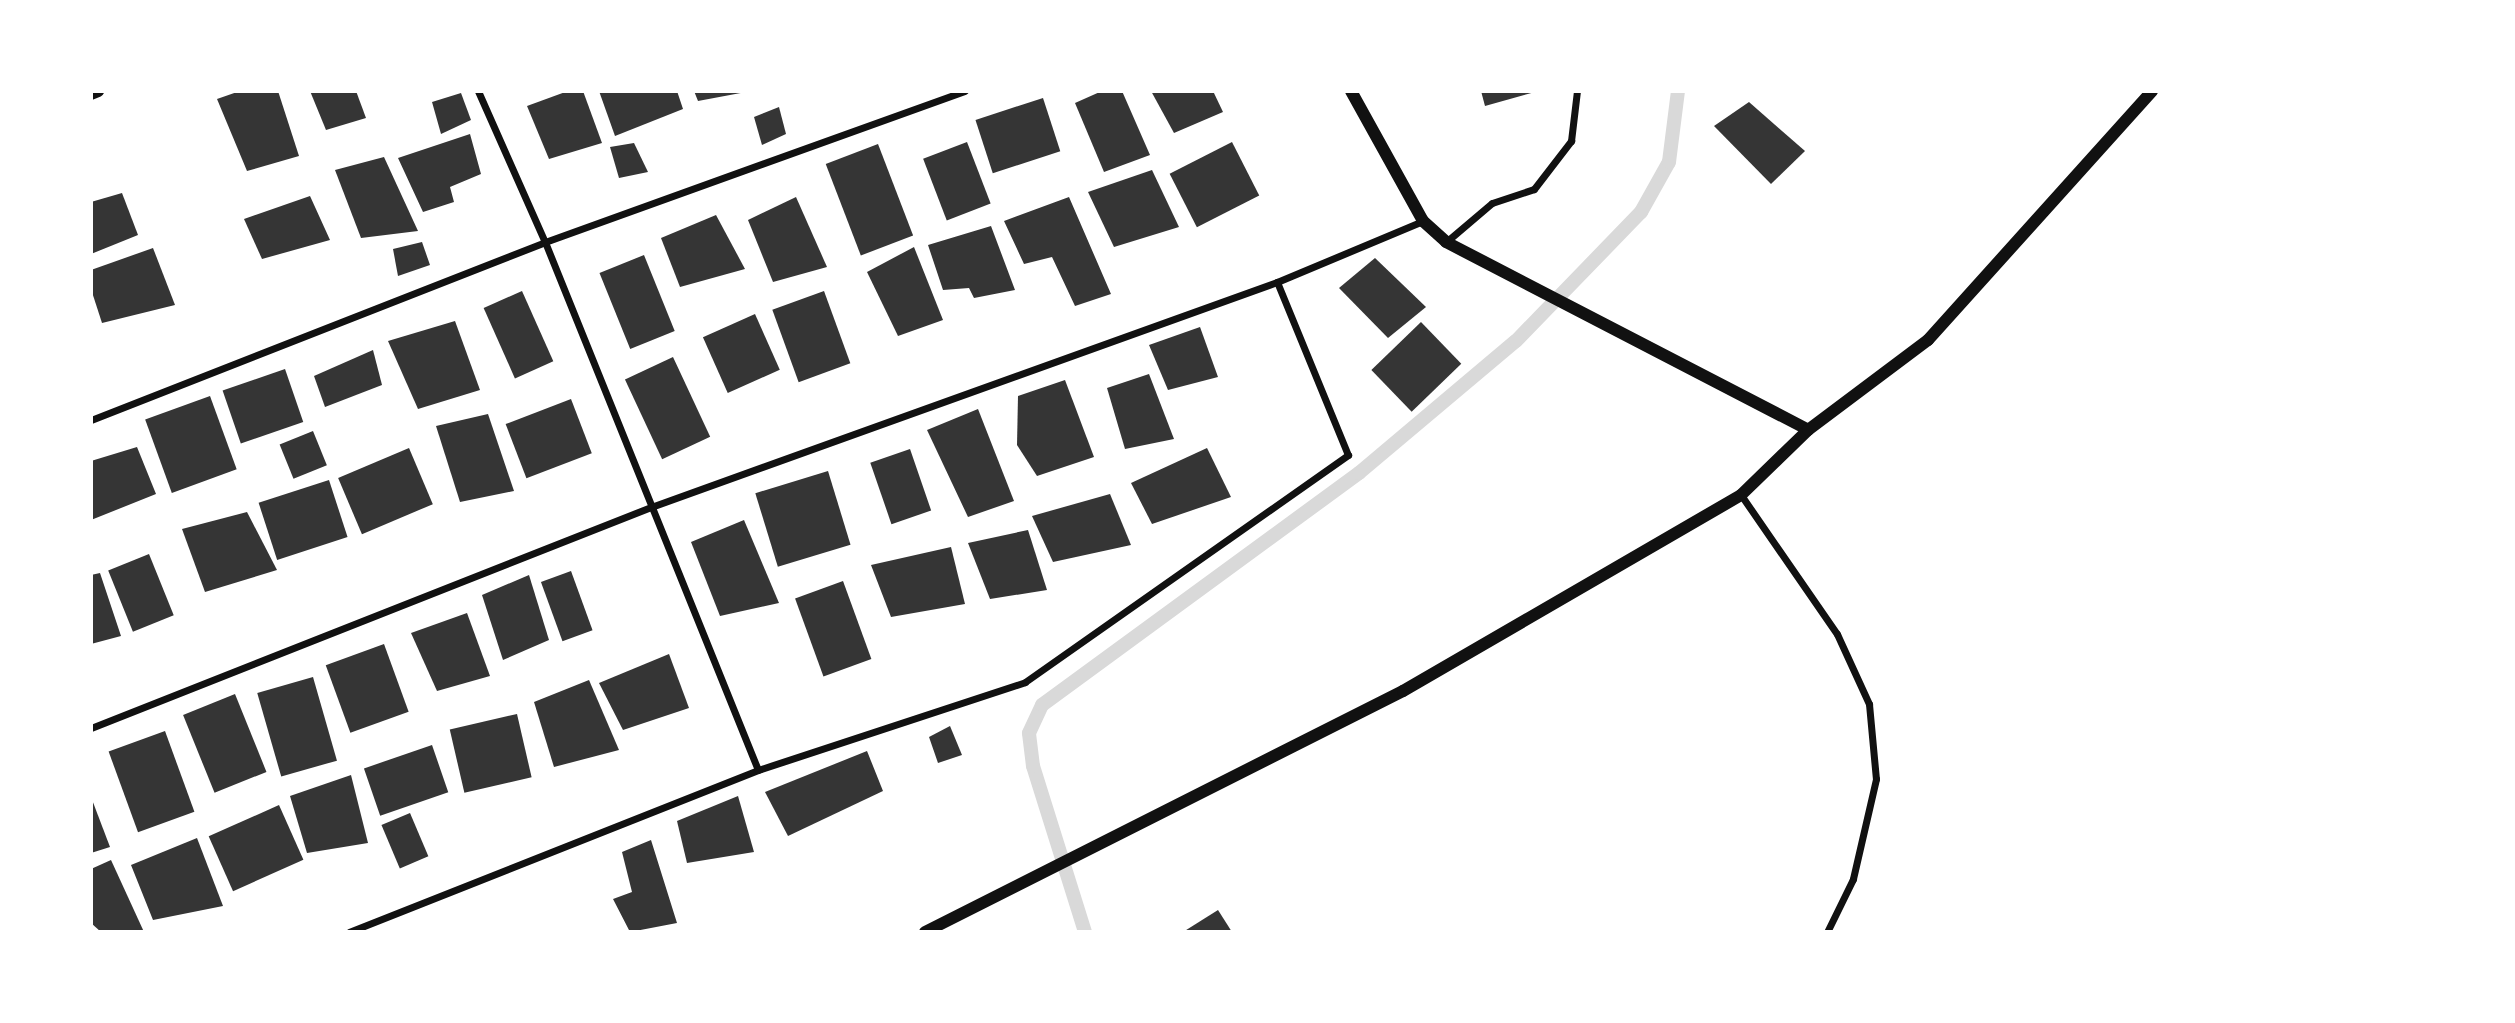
<!DOCTYPE html>
<style>
body{margin:0}
#map{position:relative;width:2515px;height:1023px;overflow:hidden;background:#fff;font-family:"Space Grotesk",sans-serif}
div>[style]{position:absolute}
.stream>*{height:14px;margin:-7px;padding:0 7px;transform-origin:7px;border-radius:7px;background:#d9d9d9}
.building>*{inset:0;background:#353535;transform-origin:0 0}
.minor>*{height:7px;margin:-3.5px;padding:0 3.5px;transform-origin:3.5px;border-radius:3.5px;background:#111}
.tertiary>*{height:12px;margin:-6px;padding:0 6px;transform-origin:6px;border-radius:6px;background:#111}
span{translate:-50% -50%;white-space:nowrap;text-align:center;line-height:1.15;-webkit-text-stroke:7px #fff;paint-order:stroke}
.frame{position:absolute;inset:0;border:93px solid #fff;pointer-events:none}
</style>
<div id="map">
<div class="stream">
<div style="left:1085px;top:932px;width:174px;rotate:-107.4deg"></div>
<div style="left:1033px;top:766px;width:33px;rotate:-97deg"></div>
<div style="left:1029px;top:733px;width:31px;rotate:-65deg"></div>
<div style="left:1042px;top:705px;width:393px;rotate:-36.2deg"></div>
<div style="left:1359px;top:473px;width:205px;rotate:-40.1deg"></div>
<div style="left:1516px;top:341px;width:180px;rotate:-45.9deg"></div>
<div style="left:1641px;top:212px;width:57px;rotate:-60.8deg"></div>
<div style="left:1669px;top:162px;width:72px;rotate:-82.8deg"></div>
</div>
<div class="building">
<div style="clip-path:polygon(240px 91px,278px 91px,299px 156px,247px 171px,217px 99px)"></div>
<div style="clip-path:polygon(310px 91px,356px 91px,366px 118px,326px 130px)"></div>
<div style="clip-path:polygon(568px 91px,583px 91px,602px 143px,549px 159px,527px 106px)"></div>
<div style="clip-path:polygon(599px 91px,677px 91px,683px 109px,615px 136px)"></div>
<div style="clip-path:polygon(694px 91px,746px 91px,746px 92px,698px 101px)"></div>
<div style="clip-path:polygon(1102px 91px,1122px 91px,1150px 155px,1104px 172px,1075px 103px)"></div>
<div style="clip-path:polygon(1151px 91px,1213px 91px,1223px 112px,1174px 133px)"></div>
<div style="clip-path:polygon(1481px 91px,1535px 91px,1535px 92px,1485px 106px)"></div>
<div style="clip-path:polygon(461px 93px,471px 120px,441px 134px,432px 102px)"></div>
<div style="left:1043px;top:98px;width:56px;height:71px;rotate:72deg"></div>
<div style="clip-path:polygon(1749px 102px,1805px 151px,1771px 184px,1714px 126px)"></div>
<div style="clip-path:polygon(779px 107px,786px 134px,762px 145px,754px 117px)"></div>
<div style="clip-path:polygon(470px 134px,481px 174px,450px 187px,454px 202px,423px 212px,398px 158px)"></div>
<div style="left:967px;top:142px;width:66px;height:47px;rotate:69deg"></div>
<div style="left:1232px;top:142px;width:60px;height:70px;rotate:63deg"></div>
<div style="clip-path:polygon(634px 143px,648px 172px,619px 178px,610px 147px)"></div>
<div style="left:878px;top:144px;width:98px;height:56px;rotate:69deg"></div>
<div style="clip-path:polygon(384px 157px,418px 231px,361px 238px,335px 170px)"></div>
<div style="clip-path:polygon(1152px 170px,1179px 227px,1114px 247px,1088px 192px)"></div>
<div style="clip-path:polygon(122px 193px,138px 235px,91px 254px,91px 202px)"></div>
<div style="clip-path:polygon(310px 196px,330px 240px,262px 259px,244px 219px)"></div>
<div style="clip-path:polygon(796px 197px,827px 267px,773px 282px,748px 220px)"></div>
<div style="clip-path:polygon(1069px 197px,1111px 294px,1075px 306px,1052px 257px,1024px 264px,1004px 221px)"></div>
<div style="clip-path:polygon(716px 215px,745px 269px,680px 287px,661px 238px)"></div>
<div style="clip-path:polygon(991px 226px,1015px 290px,974px 298px,969px 288px,943px 290px,928px 245px)"></div>
<div style="clip-path:polygon(422px 242px,430px 265px,398px 276px,393px 249px)"></div>
<div style="clip-path:polygon(914px 247px,943px 320px,898px 336px,867px 272px)"></div>
<div style="clip-path:polygon(153px 248px,175px 305px,102px 323px,91px 289px,91px 270px)"></div>
<div style="left:644px;top:255px;width:82px;height:48px;rotate:68deg"></div>
<div style="clip-path:polygon(1375px 258px,1426px 307px,1388px 338px,1339px 288px)"></div>
<div style="left:522px;top:291px;width:77px;height:42px;rotate:66deg"></div>
<div style="left:824px;top:291px;width:77px;height:55px;rotate:70deg"></div>
<div style="left:755px;top:314px;width:61px;height:57px;rotate:66deg"></div>
<div style="clip-path:polygon(455px 321px,480px 390px,418px 409px,388px 341px)"></div>
<div style="left:1421px;top:322px;width:58px;height:69px;rotate:46deg"></div>
<div style="clip-path:polygon(1200px 327px,1218px 377px,1168px 390px,1149px 345px)"></div>
<div style="clip-path:polygon(373px 350px,382px 385px,325px 407px,314px 376px)"></div>
<div style="left:673px;top:357px;width:88px;height:53px;rotate:65deg"></div>
<div style="left:285px;top:369px;width:56px;height:66px;rotate:71deg"></div>
<div style="clip-path:polygon(1149px 374px,1174px 439px,1125px 449px,1107px 388px)"></div>
<div style="clip-path:polygon(1065px 380px,1094px 457px,1037px 476px,1017px 445px,1018px 396px)"></div>
<div style="left:210px;top:396px;width:78px;height:69px;rotate:70deg"></div>
<div style="left:571px;top:399px;width:58px;height:70px;rotate:69deg"></div>
<div style="clip-path:polygon(978px 409px,1014px 501px,968px 517px,927px 430px)"></div>
<div style="clip-path:polygon(488px 414px,514px 491px,460px 502px,436px 426px)"></div>
<div style="left:313px;top:431px;width:37px;height:36px;rotate:68deg"></div>
<div style="clip-path:polygon(137px 447px,156px 494px,91px 520px,91px 461px)"></div>
<div style="left:409px;top:448px;width:61px;height:77px;rotate:67deg"></div>
<div style="clip-path:polygon(1207px 448px,1231px 497px,1152px 524px,1131px 483px)"></div>
<div style="left:910px;top:449px;width:65px;height:42px;rotate:71deg"></div>
<div style="left:828px;top:471px;width:77px;height:76px;rotate:73deg"></div>
<div style="left:329px;top:480px;width:60px;height:74px;rotate:72deg"></div>
<div style="clip-path:polygon(1110px 494px,1131px 545px,1053px 562px,1032px 516px)"></div>
<div style="clip-path:polygon(247px 512px,277px 570px,205px 592px,182px 529px)"></div>
<div style="clip-path:polygon(744px 520px,779px 603px,720px 616px,691px 542px)"></div>
<div style="clip-path:polygon(1028px 530px,1047px 590px,990px 599px,968px 543px)"></div>
<div style="clip-path:polygon(951px 547px,965px 604px,891px 617px,871px 565px)"></div>
<div style="left:149px;top:554px;width:66px;height:44px;rotate:68deg"></div>
<div style="left:571px;top:571px;width:63px;height:32px;rotate:70deg"></div>
<div style="clip-path:polygon(100px 573px,121px 636px,91px 644px,91px 575px)"></div>
<div style="clip-path:polygon(529px 575px,549px 640px,503px 660px,482px 595px)"></div>
<div style="left:843px;top:581px;width:83px;height:51px;rotate:70deg"></div>
<div style="clip-path:polygon(467px 613px,490px 676px,437px 691px,411px 633px)"></div>
<div style="left:384px;top:644px;width:72px;height:62px;rotate:70deg"></div>
<div style="clip-path:polygon(669px 654px,689px 708px,623px 730px,599px 683px)"></div>
<div style="left:313px;top:677px;width:87px;height:58px;rotate:74deg"></div>
<div style="clip-path:polygon(589px 680px,619px 750px,554px 767px,534px 702px)"></div>
<div style="left:235px;top:694px;width:84px;height:56px;rotate:68deg"></div>
<div style="left:517px;top:714px;width:65px;height:69px;rotate:77deg"></div>
<div style="clip-path:polygon(950px 726px,962px 755px,938px 763px,929px 737px)"></div>
<div style="left:165px;top:731px;width:86px;height:60px;rotate:70deg"></div>
<div style="left:432px;top:745px;width:50px;height:72px;rotate:71deg"></div>
<div style="clip-path:polygon(867px 751px,883px 791px,788px 836px,765px 792px)"></div>
<div style="clip-path:polygon(351px 775px,368px 843px,307px 853px,290px 796px)"></div>
<div style="clip-path:polygon(738px 796px,754px 852px,687px 863px,677px 821px)"></div>
<div style="clip-path:polygon(91px 797px,110px 847px,91px 853px)"></div>
<div style="left:279px;top:805px;width:60px;height:77px;rotate:66deg"></div>
<div style="left:410px;top:813px;width:47px;height:31px;rotate:67deg"></div>
<div style="clip-path:polygon(197px 838px,223px 906px,153px 920px,131px 865px)"></div>
<div style="clip-path:polygon(651px 840px,677px 923px,630px 932px,613px 899px,632px 892px,622px 852px)"></div>
<div style="clip-path:polygon(111px 860px,144px 932px,101px 932px,91px 923px,91px 869px)"></div>
<div style="clip-path:polygon(1218px 910px,1232px 932px,1183px 932px)"></div>
</div>
<div class="minor">
<div style="left:478px;top:91px;width:165px;rotate:66.1deg"></div>
<div style="left:545px;top:242px;width:569px;rotate:68.03deg"></div>
<div style="left:1446px;top:242px;width:60px;rotate:-40.3deg"></div>
<div style="left:1492px;top:203px;width:44px;rotate:-18.4deg"></div>
<div style="left:1534px;top:189px;width:61px;rotate:-52.4deg"></div>
<div style="left:1571px;top:141px;width:50px;rotate:-83.2deg"></div>
<div style="left:91px;top:420px;width:488px;rotate:-21.4deg"></div>
<div style="left:545px;top:242px;width:446px;rotate:-19.8deg"></div>
<div style="left:1741px;top:495px;width:169px;rotate:55.4deg"></div>
<div style="left:1837px;top:634px;width:77px;rotate:65.4deg"></div>
<div style="left:1869px;top:704px;width:75px;rotate:84.7deg"></div>
<div style="left:1876px;top:779px;width:103px;rotate:103deg"></div>
<div style="left:1853px;top:879px;width:59px;rotate:116.1deg"></div>
<div style="left:91px;top:728px;width:602px;rotate:-21.54deg"></div>
<div style="left:651px;top:507px;width:665px;rotate:-19.77deg"></div>
<div style="left:1277px;top:282px;width:158px;rotate:-22.7deg"></div>
<div style="left:349px;top:932px;width:440px;rotate:-21.6deg"></div>
<div style="left:758px;top:770px;width:281px;rotate:-18.2deg"></div>
<div style="left:1025px;top:682px;width:395px;rotate:-35.1deg"></div>
<div style="left:1348px;top:455px;width:187px;rotate:-112.3deg"></div>
</div>
<div class="tertiary">
<div style="left:1351px;top:91px;width:149px;rotate:61deg"></div>
<div style="left:1423px;top:221px;width:31px;rotate:42deg"></div>
<div style="left:1446px;top:242px;width:408px;rotate:27.4deg"></div>
<div style="left:91px;top:94px;width:8px;rotate:-23deg"></div>
<div style="left:925px;top:932px;width:535px;rotate:-26.76deg"></div>
<div style="left:1403px;top:691px;width:391px;rotate:-30.1deg"></div>
<div style="left:1741px;top:495px;width:93px;rotate:-44.1deg"></div>
<div style="left:1808px;top:430px;width:150px;rotate:-36.9deg"></div>
<div style="left:1928px;top:340px;width:335px;rotate:-48deg"></div>
</div>
<div class="frame"></div>
</div>
